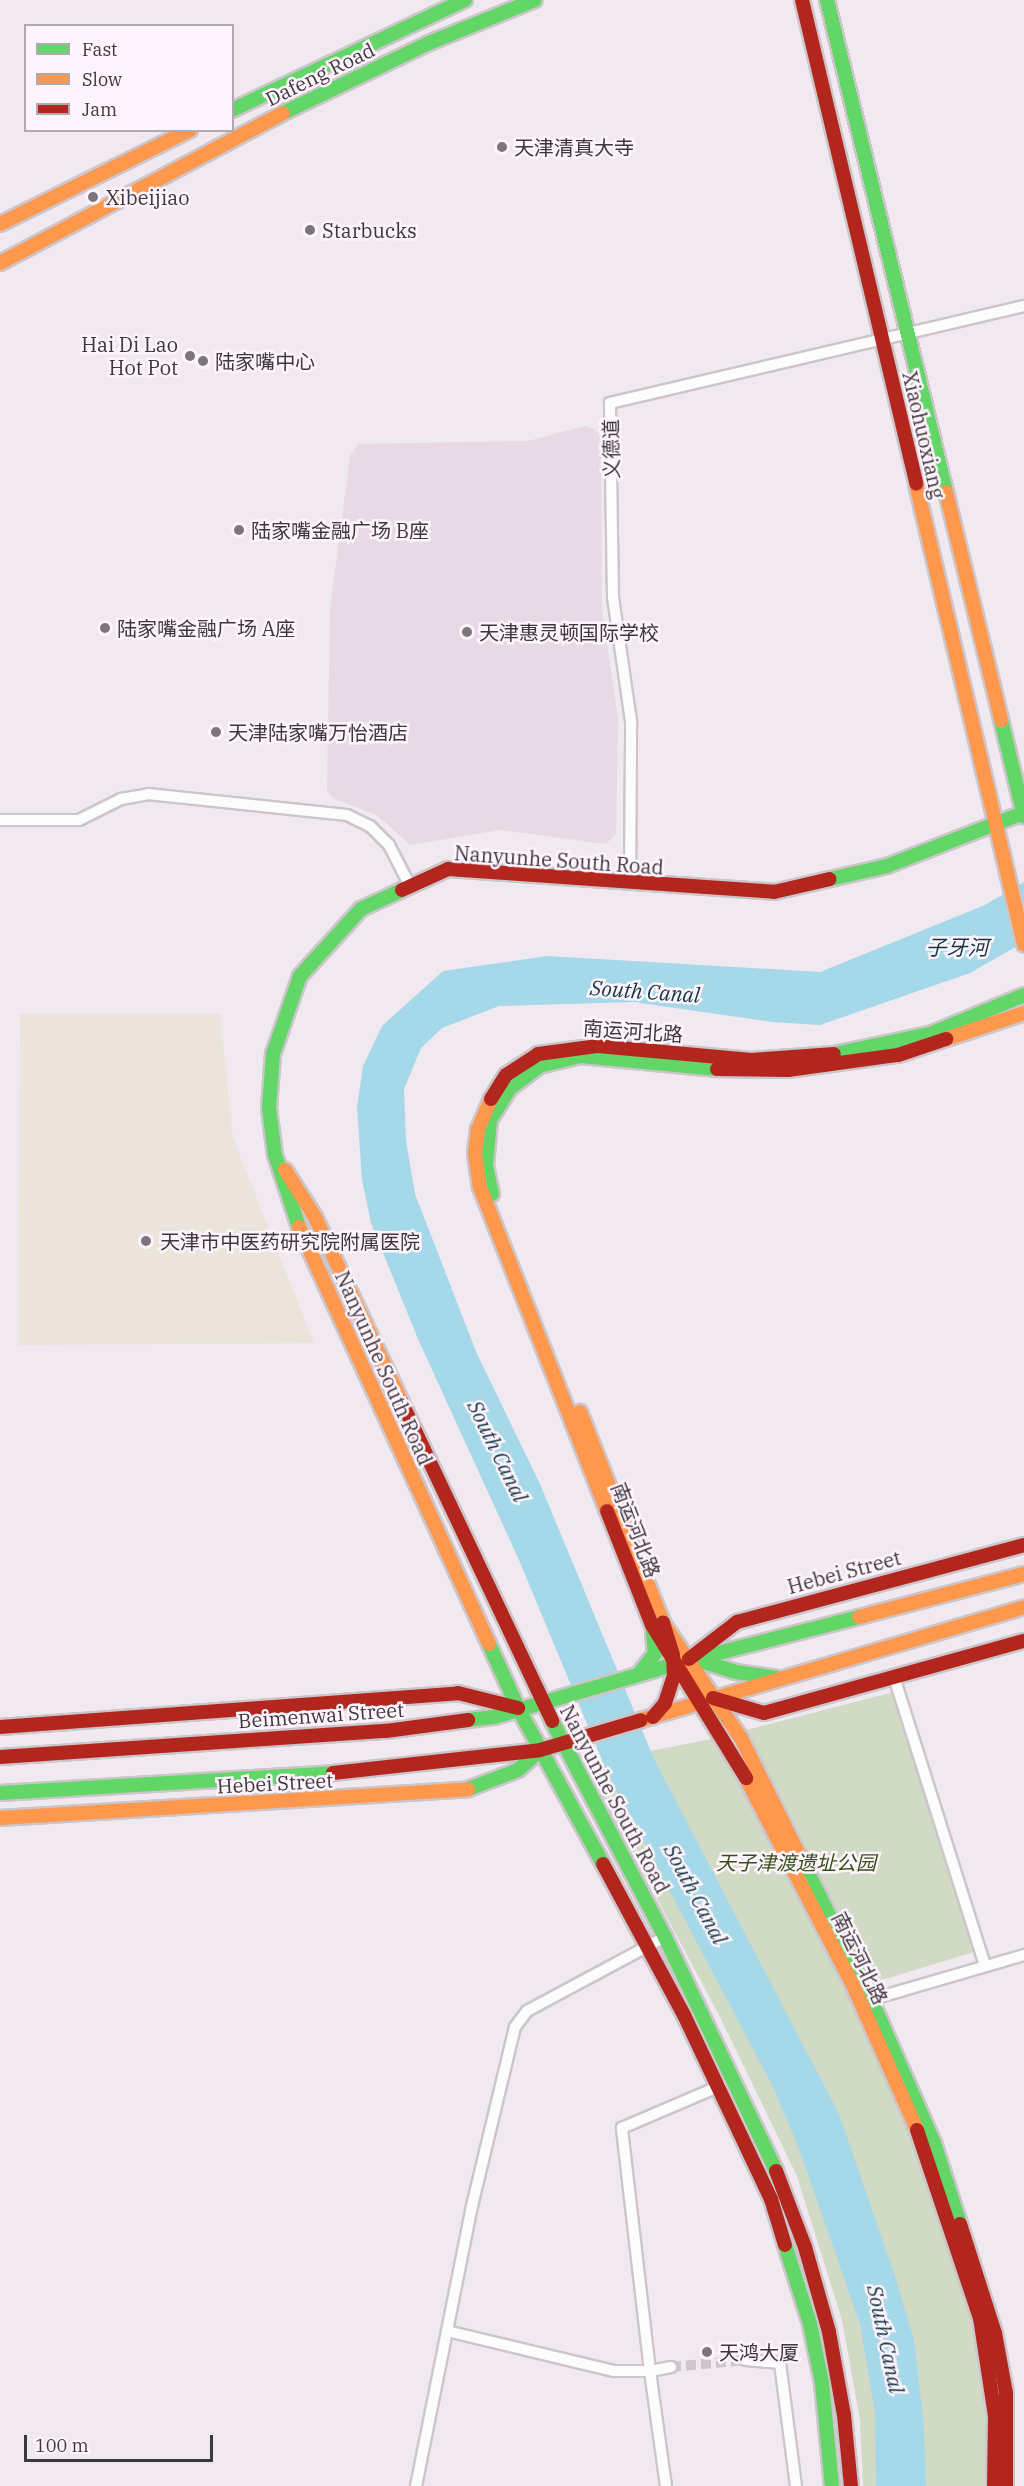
<!DOCTYPE html>
<meta charset="utf-8">
<style>
body{margin:0}
#map{position:relative;width:1024px;height:2486px;overflow:hidden;background:#f0e9ef;font-family:"IBM Plex Serif","Noto Sans SC",serif}
div>[style]{position:absolute}
.education>*{inset:0;background:#e7dae5}
.medical>*{inset:0;background:#ece4db}
.green>*{inset:0;background:#d1dac5}
.water>*{inset:0;background:#a5d8e9}
.street-tunnel>*{height:10px;margin-top:-5px;transform-origin:0;background:repeating-linear-gradient(90deg,#ccc6cb 0 10px,transparent 0 15px)}
.roads{filter:drop-shadow(2px 0 #ccc6cb) drop-shadow(-2px 0 #ccc6cb) drop-shadow(0 2px #ccc6cb) drop-shadow(0 -2px #ccc6cb)}
.street>*{height:10px;margin:-5px;padding:0 5px;transform-origin:5px;border-radius:5px;background:#fdfcfd}
.fast>*{height:14px;margin:-7px;padding:0 7px;transform-origin:7px;border-radius:7px;background:#63d668}
.slow>*{height:14px;margin:-7px;padding:0 7px;transform-origin:7px;border-radius:7px;background:#ff974d}
.jam>*{height:14px;margin:-7px;padding:0 7px;transform-origin:7px;border-radius:7px;background:#b3261e}
.dots>*{width:16px;height:16px;translate:-50% -50%;box-sizing:border-box;border:3px solid #fef4fd;border-radius:50%}
span{translate:-50% -50%;white-space:nowrap;text-align:center;line-height:1.15;-webkit-text-stroke:5px #fef4fd;paint-order:stroke}
.street-label{font-size:20px;color:#3d383c}
.poi-label{font-size:20px;color:#3d383c}
.left{translate:0 -50%;text-align:left}
.right{translate:-100% -50%;text-align:right}
.park-label{font-size:20px;color:#375018;font-style:italic}
.water-label{font-size:21px;color:#133741;font-style:italic}
.legend{position:absolute;left:24px;top:24px;width:210px;height:108px;box-sizing:border-box;background:#fef4fd;border:2px solid #b1a9b0;margin:0;padding:8px 10px;list-style:none;font-size:18px;color:#3d383c}
.legend li{display:flex;align-items:center;gap:12px;height:30px}
.legend b{width:30px;border:2px solid #b1a9b0}
.scale{position:absolute;left:24px;top:2435px;width:189px;height:27px;box-sizing:border-box;border:3px solid #3d383c;border-top:0;padding-left:8px;font-size:18px;line-height:21px;white-space:nowrap;color:#3d383c;-webkit-text-stroke:4px #fef4fd;paint-order:stroke}
</style>
<div id="map">
<div class="education">
<div style="clip-path:polygon(585px 426px,594px 429px,601px 437px,602px 610px,618px 719px,616px 834px,606px 844px,500px 830px,410px 845px,377px 815px,333px 798px,327px 791px,330px 609px,350px 456px,358px 444px,528px 441px)"></div>
</div>
<div class="medical">
<div style="clip-path:polygon(20px 1014px,220px 1014px,233px 1138px,314px 1343px,18px 1345px)"></div>
</div>
<div class="green">
<div style="clip-path:polygon(894px 1692px,974px 1952px,849px 1990px,910px 2129px,961px 2274px,986px 2394px,986px 2486px,863px 2486px,860px 2420px,842px 2320px,797px 2176px,720px 2017px,585px 1764px,711px 1739px)"></div>
</div>
<div class="water">
<div style="clip-path:polygon(1024px 882px,1024px 942px,970px 973px,820px 1025px,772px 1022px,634px 1002px,499px 1006px,442px 1028px,421px 1048px,404px 1089px,406px 1141px,415px 1194px,477px 1354px,540px 1484px,654px 1759px,839px 2114px,894px 2273px,914px 2340px,924px 2427px,926px 2486px,876px 2486px,875px 2412px,860px 2324px,798px 2146px,772px 2085px,607px 1772px,519px 1560px,418px 1339px,371px 1223px,362px 1180px,357px 1107px,363px 1066px,382px 1026px,443px 971px,548px 956px,820px 972px,985px 905px)"></div>
</div>
<div class="street-tunnel">
<div style="left:671px;top:2367px;width:75px;rotate:-5.3deg"></div>
</div>
<div class="roads">
<div class="street">
<div style="left:0;top:820px;width:79px"></div>
<div style="left:79px;top:820px;width:47px;rotate:-26.6deg"></div>
<div style="left:121px;top:799px;width:27px;rotate:-10deg"></div>
<div style="left:148px;top:794px;width:200px;rotate:6deg"></div>
<div style="left:347px;top:815px;width:25px;rotate:26deg"></div>
<div style="left:370px;top:826px;width:27px;rotate:45deg"></div>
<div style="left:389px;top:845px;width:46px;rotate:62.9deg"></div>
<div style="left:630px;top:883px;width:162px;rotate:-89.6deg"></div>
<div style="left:631px;top:721px;width:125px;rotate:-98.3deg"></div>
<div style="left:613px;top:597px;width:194px;rotate:-90.9deg"></div>
<div style="left:610px;top:403px;width:425px;rotate:-13.2deg"></div>
<div style="left:895px;top:1680px;width:300px;rotate:72.5deg"></div>
<div style="left:866px;top:2001px;width:165px;rotate:-16.2deg"></div>
<div style="left:447px;top:2331px;width:172px;rotate:13.5deg"></div>
<div style="left:614px;top:2371px;width:36px"></div>
<div style="left:650px;top:2371px;width:116px;rotate:82.1deg"></div>
<div style="left:746px;top:2360px;width:34px;rotate:5deg"></div>
<div style="left:780px;top:2363px;width:124px;rotate:82.6deg"></div>
<div style="left:671px;top:2367px;width:21px;rotate:169deg"></div>
<div style="left:650px;top:2371px;width:245px;rotate:-96.6deg"></div>
<div style="left:622px;top:2128px;width:107px;rotate:-23.2deg"></div>
<div style="left:416px;top:2486px;width:286px;rotate:-78.7deg"></div>
<div style="left:472px;top:2206px;width:184px;rotate:-76.5deg"></div>
<div style="left:515px;top:2027px;width:20px;rotate:-53deg"></div>
<div style="left:527px;top:2011px;width:157px;rotate:-28.2deg"></div>
</div>
<div class="fast">
<div style="left:827px;top:0;width:506px;rotate:76.4deg"></div>
<div style="left:232px;top:110px;width:258px;rotate:-25.3deg"></div>
<div style="left:283px;top:113px;width:162px;rotate:-25.6deg"></div>
<div style="left:429px;top:43px;width:114px;rotate:-22.1deg"></div>
<div style="left:1001px;top:720px;width:99px;rotate:76.5deg"></div>
<div style="left:830px;top:879px;width:58px;rotate:-12.8deg"></div>
<div style="left:887px;top:866px;width:146px;rotate:-21.3deg"></div>
<div style="left:834px;top:1054px;width:98px;rotate:-11.8deg"></div>
<div style="left:930px;top:1034px;width:102px;rotate:-22.5deg"></div>
<div style="left:492px;top:1194px;width:30px;rotate:-102deg"></div>
<div style="left:486px;top:1165px;width:45px;rotate:-84.9deg"></div>
<div style="left:490px;top:1120px;width:36px;rotate:-58deg"></div>
<div style="left:509px;top:1089px;width:38px;rotate:-37deg"></div>
<div style="left:539px;top:1066px;width:43px;rotate:-13.4deg"></div>
<div style="left:581px;top:1056px;width:137px;rotate:5.5deg"></div>
<div style="left:299px;top:1227px;width:76px;rotate:-108.4deg"></div>
<div style="left:275px;top:1155px;width:47px;rotate:-97.3deg"></div>
<div style="left:269px;top:1108px;width:54px;rotate:-85.8deg"></div>
<div style="left:273px;top:1054px;width:83px;rotate:-70.9deg"></div>
<div style="left:300px;top:976px;width:91px;rotate:-47.7deg"></div>
<div style="left:361px;top:909px;width:45px;rotate:-24.9deg"></div>
<div style="left:489px;top:1644px;width:70px;rotate:65.6deg"></div>
<div style="left:518px;top:1708px;width:178px;rotate:61.4deg"></div>
<div style="left:692px;top:1658px;width:46px;rotate:17.7deg"></div>
<div style="left:736px;top:1672px;width:42px;rotate:8.1deg"></div>
<div style="left:638px;top:1675px;width:28px;rotate:-52deg"></div>
<div style="left:655px;top:1653px;width:20px;rotate:-96deg"></div>
<div style="left:468px;top:1720px;width:26px;rotate:-7deg"></div>
<div style="left:494px;top:1717px;width:189px;rotate:-16.3deg"></div>
<div style="left:675px;top:1664px;width:190px;rotate:-14.3deg"></div>
<div style="left:552px;top:1721px;width:244px;rotate:62.4deg"></div>
<div style="left:665px;top:1937px;width:259px;rotate:64.6deg"></div>
<div style="left:468px;top:1789px;width:53px;rotate:-20.8deg"></div>
<div style="left:518px;top:1770px;width:30px;rotate:-42deg"></div>
<div style="left:0;top:1793px;width:334px;rotate:-3.4deg"></div>
<div style="left:804px;top:1865px;width:150px;rotate:63.4deg"></div>
<div style="left:871px;top:1999px;width:157px;rotate:66.4deg"></div>
<div style="left:934px;top:2143px;width:85px;rotate:72.2deg"></div>
<div style="left:785px;top:2245px;width:83px;rotate:72.4deg"></div>
<div style="left:810px;top:2324px;width:60px;rotate:78.5deg"></div>
<div style="left:822px;top:2383px;width:103px;rotate:84.5deg"></div>
</div>
<div class="slow">
<div style="left:0;top:224px;width:212px;rotate:-26.3deg"></div>
<div style="left:0;top:263px;width:320px;rotate:-27.9deg"></div>
<div style="left:916px;top:484px;width:473px;rotate:76.8deg"></div>
<div style="left:946px;top:492px;width:235px;rotate:76.4deg"></div>
<div style="left:946px;top:1039px;width:82px;rotate:-18.4deg"></div>
<div style="left:491px;top:1099px;width:33px;rotate:113deg"></div>
<div style="left:478px;top:1129px;width:24px;rotate:97deg"></div>
<div style="left:475px;top:1153px;width:34px;rotate:82deg"></div>
<div style="left:480px;top:1187px;width:348px;rotate:68.6deg"></div>
<div style="left:285px;top:1170px;width:56px;rotate:57.4deg"></div>
<div style="left:315px;top:1217px;width:203px;rotate:64.9deg"></div>
<div style="left:299px;top:1227px;width:458px;rotate:65.5deg"></div>
<div style="left:580px;top:1412px;width:227px;rotate:68.5deg"></div>
<div style="left:663px;top:1623px;width:139px;rotate:55.9deg"></div>
<div style="left:741px;top:1738px;width:142px;rotate:63.6deg"></div>
<div style="left:859px;top:1617px;width:171px;rotate:-14.6deg"></div>
<div style="left:641px;top:1720px;width:399px;rotate:-16.4deg"></div>
<div style="left:746px;top:1778px;width:231px;rotate:62.7deg"></div>
<div style="left:852px;top:1983px;width:161px;rotate:66.1deg"></div>
<div style="left:0;top:1818px;width:469px;rotate:-3.5deg"></div>
</div>
<div class="jam">
<div style="left:802px;top:0;width:497px;rotate:76.7deg"></div>
<div style="left:402px;top:890px;width:51px;rotate:-24.5deg"></div>
<div style="left:448px;top:869px;width:327px;rotate:4deg"></div>
<div style="left:774px;top:892px;width:57px;rotate:-13.1deg"></div>
<div style="left:717px;top:1069px;width:71px;rotate:0.8deg"></div>
<div style="left:788px;top:1070px;width:111px;rotate:-7.8deg"></div>
<div style="left:898px;top:1055px;width:51px;rotate:-18.4deg"></div>
<div style="left:491px;top:1099px;width:28px;rotate:-58deg"></div>
<div style="left:506px;top:1075px;width:38px;rotate:-33deg"></div>
<div style="left:538px;top:1054px;width:61px;rotate:-7.6deg"></div>
<div style="left:598px;top:1046px;width:154px;rotate:5.2deg"></div>
<div style="left:751px;top:1060px;width:83px;rotate:-4.1deg"></div>
<div style="left:401px;top:1401px;width:354px;rotate:64.7deg"></div>
<div style="left:607px;top:1511px;width:123px;rotate:68.5deg"></div>
<div style="left:652px;top:1625px;width:180px;rotate:58.4deg"></div>
<div style="left:689px;top:1659px;width:61px;rotate:-37.6deg"></div>
<div style="left:737px;top:1622px;width:297px;rotate:-15deg"></div>
<div style="left:713px;top:1698px;width:53px;rotate:16.4deg"></div>
<div style="left:764px;top:1713px;width:270px;rotate:-15.5deg"></div>
<div style="left:653px;top:1717px;width:18px;rotate:-49deg"></div>
<div style="left:665px;top:1703px;width:28px;rotate:-72deg"></div>
<div style="left:674px;top:1676px;width:21px;rotate:-93deg"></div>
<div style="left:673px;top:1655px;width:34px;rotate:-107deg"></div>
<div style="left:0;top:1727px;width:459px;rotate:-4.2deg"></div>
<div style="left:458px;top:1693px;width:62px;rotate:14deg"></div>
<div style="left:0;top:1757px;width:387px;rotate:-3.9deg"></div>
<div style="left:386px;top:1731px;width:83px;rotate:-7.6deg"></div>
<div style="left:333px;top:1773px;width:208px;rotate:-6.3deg"></div>
<div style="left:540px;top:1750px;width:105px;rotate:-16.5deg"></div>
<div style="left:603px;top:1864px;width:171px;rotate:61.8deg"></div>
<div style="left:684px;top:2015px;width:204px;rotate:64.7deg"></div>
<div style="left:771px;top:2199px;width:48px;rotate:73.1deg"></div>
<div style="left:917px;top:2130px;width:198px;rotate:71.5deg"></div>
<div style="left:980px;top:2318px;width:99px;rotate:81.3deg"></div>
<div style="left:995px;top:2416px;width:70px;rotate:90.8deg"></div>
<div style="left:776px;top:2171px;width:81px;rotate:69.1deg"></div>
<div style="left:805px;top:2247px;width:88px;rotate:74.2deg"></div>
<div style="left:829px;top:2332px;width:84px;rotate:79.8deg"></div>
<div style="left:844px;top:2415px;width:71px;rotate:84.4deg"></div>
<div style="left:960px;top:2224px;width:114px;rotate:72.2deg"></div>
<div style="left:995px;top:2333px;width:61px;rotate:79.6deg"></div>
<div style="left:1006px;top:2393px;width:93px;rotate:90deg"></div>
</div>
</div>
<div class="dots">
<div style="left:502px;top:147px;background:#7c767b"></div>
<div style="left:93px;top:197px;background:#7c767b"></div>
<div style="left:310px;top:230px;background:#7c767b"></div>
<div style="left:190px;top:356px;background:#7c767b"></div>
<div style="left:203px;top:361px;background:#7c767b"></div>
<div style="left:239px;top:530px;background:#7c767b"></div>
<div style="left:105px;top:628px;background:#7c767b"></div>
<div style="left:467px;top:632px;background:#7c767b"></div>
<div style="left:216px;top:732px;background:#7c767b"></div>
<div style="left:146px;top:1241px;background:#7c767b"></div>
<div style="left:707px;top:2352px;background:#7c767b"></div>
</div>
<div class="street-label">
<span style="left:320px;top:74px;rotate:-26deg">Dafeng Road</span>
<span style="left:924px;top:435px;rotate:77deg">Xiaohuoxiang</span>
<span style="left:611px;top:449px;rotate:-91deg">义德道</span>
<span style="left:559px;top:860px;rotate:4deg">Nanyunhe South Road</span>
<span style="left:633px;top:1031px;rotate:4deg">南运河北路</span>
<span style="left:384px;top:1368px;rotate:66deg">Nanyunhe South Road</span>
<span style="left:636px;top:1530px;rotate:69deg">南运河北路</span>
<span style="left:844px;top:1572px;rotate:-15deg">Hebei Street</span>
<span style="left:321px;top:1715px;rotate:-4deg">Beimenwai Street</span>
<span style="left:275px;top:1783px;rotate:-3deg">Hebei Street</span>
<span style="left:615px;top:1799px;rotate:62deg">Nanyunhe South Road</span>
<span style="left:860px;top:1958px;rotate:64deg">南运河北路</span>
</div>
<div class="poi-label">
<span class="left" style="left:514px;top:147px">天津清真大寺</span>
<span class="left" style="left:106px;top:197px">Xibeijiao</span>
<span class="left" style="left:322px;top:230px">Starbucks</span>
<span class="right" style="left:178px;top:356px">Hai Di Lao<br>Hot Pot</span>
<span class="left" style="left:215px;top:361px">陆家嘴中心</span>
<span class="left" style="left:251px;top:530px">陆家嘴金融广场 B座</span>
<span class="left" style="left:117px;top:628px">陆家嘴金融广场 A座</span>
<span class="left" style="left:479px;top:632px">天津惠灵顿国际学校</span>
<span class="left" style="left:228px;top:732px">天津陆家嘴万怡酒店</span>
<span class="left" style="left:160px;top:1241px">天津市中医药研究院附属医院</span>
<span class="left" style="left:719px;top:2352px">天鸿大厦</span>
</div>
<div class="park-label">
<span style="left:796px;top:1862px">天子津渡遗址公园</span>
</div>
<div class="water-label">
<span style="left:957px;top:947px">子牙河</span>
<span style="left:645px;top:991px;rotate:4deg">South Canal</span>
<span style="left:498px;top:1451px;rotate:64deg">South Canal</span>
<span style="left:696px;top:1894px;rotate:62deg">South Canal</span>
<span style="left:886px;top:2339px;rotate:78deg">South Canal</span>
</div>
<ul class="legend">
<li><b style="height:8px;background:#63d668"></b>Fast</li>
<li><b style="height:8px;background:#ff974d"></b>Slow</li>
<li><b style="height:8px;background:#b3261e"></b>Jam</li>
</ul>
<div class="scale">100 m</div>
</div>
